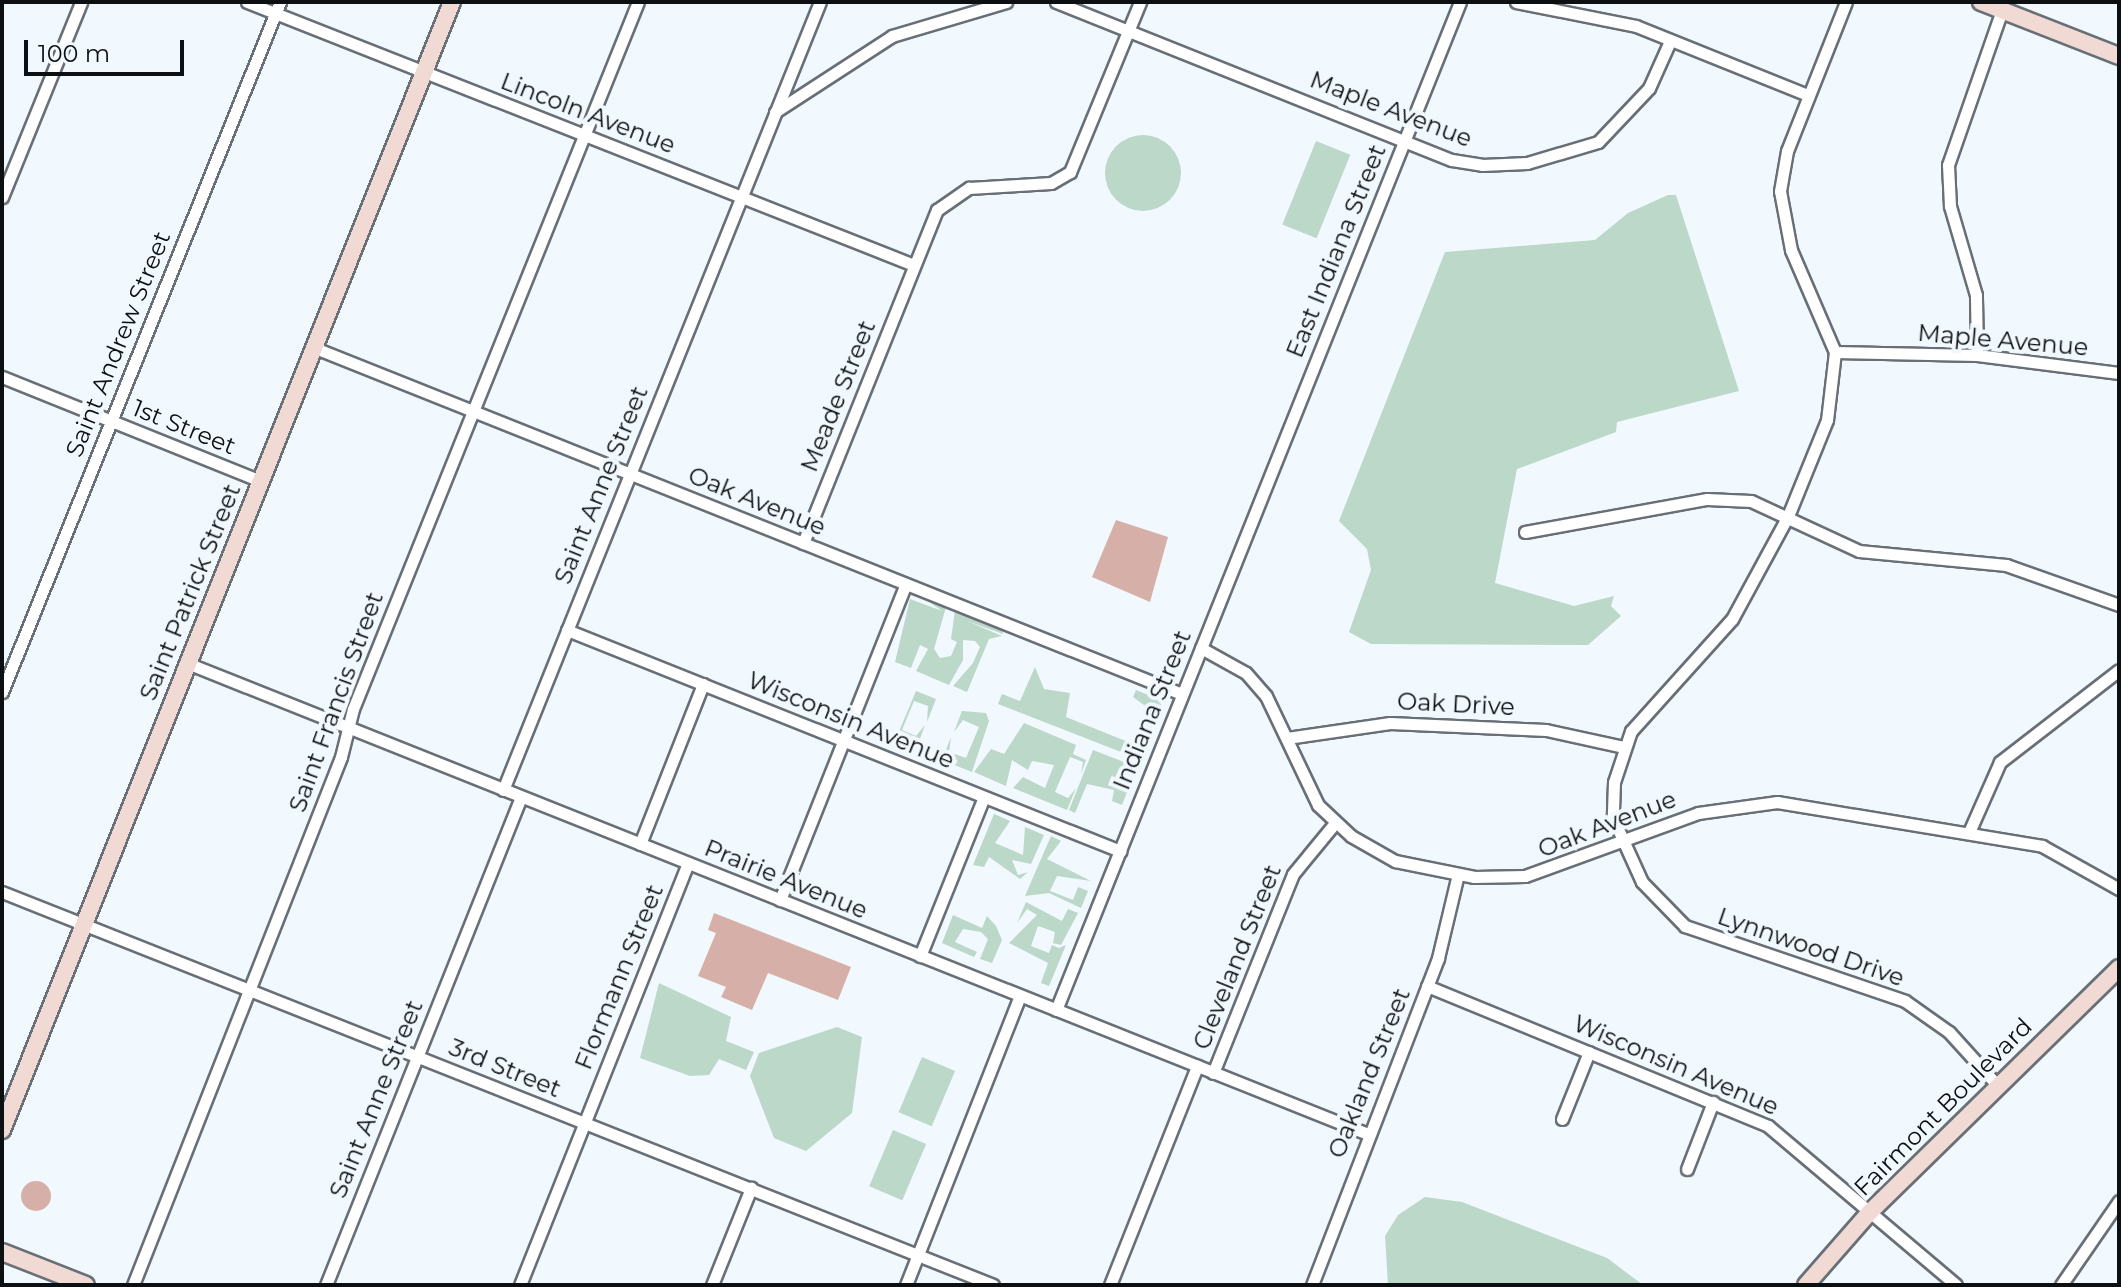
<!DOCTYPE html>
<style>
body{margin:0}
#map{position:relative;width:2121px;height:1287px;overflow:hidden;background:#f1f8fe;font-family:Montserrat,sans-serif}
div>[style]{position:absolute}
.green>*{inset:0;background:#bbd8c8;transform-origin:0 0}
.round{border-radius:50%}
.building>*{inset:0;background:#d6b0a8}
.roads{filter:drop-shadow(2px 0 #686f76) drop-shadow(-2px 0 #686f76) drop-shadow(0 2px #686f76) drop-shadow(0 -2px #686f76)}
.street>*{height:11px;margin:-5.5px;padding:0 5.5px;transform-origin:5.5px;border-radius:5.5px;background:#fff}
.secondary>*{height:16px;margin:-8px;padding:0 8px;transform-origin:8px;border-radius:8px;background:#f2dad4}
span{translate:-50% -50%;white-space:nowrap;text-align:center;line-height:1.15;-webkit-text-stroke:8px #f1f8fe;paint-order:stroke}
.street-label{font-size:24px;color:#0d1012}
.frame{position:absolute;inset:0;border:4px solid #0d1012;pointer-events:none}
.scale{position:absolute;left:24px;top:40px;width:160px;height:36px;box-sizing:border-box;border:4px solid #0d1012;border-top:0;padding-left:10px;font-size:24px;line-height:28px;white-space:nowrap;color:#0d1012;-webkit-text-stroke:6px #f1f8fe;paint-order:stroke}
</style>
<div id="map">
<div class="green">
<div class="round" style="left:1105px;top:135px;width:76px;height:76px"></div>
<div style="left:1316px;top:141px;width:37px;height:90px;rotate:22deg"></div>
<div style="clip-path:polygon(1668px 195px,1676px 195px,1739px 391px,1617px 422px,1616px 432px,1517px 469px,1495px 583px,1574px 606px,1614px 596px,1611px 606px,1621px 616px,1588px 645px,1371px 644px,1349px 632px,1371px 570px,1367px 549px,1339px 521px,1445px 252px,1595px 240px,1628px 213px)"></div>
<div style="clip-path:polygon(922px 597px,946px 607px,934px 649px,940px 658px,951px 656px,957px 642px,951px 639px,955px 610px,1002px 629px,1003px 634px,967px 621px,1002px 636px,989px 639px,967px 692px,953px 686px,973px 663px,980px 647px,975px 641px,963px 640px,963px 660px,949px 685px,916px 671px,928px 649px,920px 645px,911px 668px,895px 662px,910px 599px,942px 611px)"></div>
<div style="clip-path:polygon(1035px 667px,1044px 689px,1070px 693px,1066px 717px,1133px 744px,1148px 708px,1133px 697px,1136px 690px,1163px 701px,1139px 759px,998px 704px,1002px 694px,1020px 701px)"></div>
<div style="clip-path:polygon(916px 691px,936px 699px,927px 722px,928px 706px,914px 701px,902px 730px,916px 736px,925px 725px,916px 750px,895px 741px)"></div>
<div style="clip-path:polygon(962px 711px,986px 713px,989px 721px,972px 772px,942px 760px,951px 737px,949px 752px,966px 758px,979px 727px,963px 720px,954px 732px)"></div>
<div style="clip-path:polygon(1024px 723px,1076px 745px,1073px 754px,1086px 760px,1081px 774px,1083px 762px,1070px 757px,1055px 792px,1068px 798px,1076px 788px,1067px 810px,1013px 788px,1023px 777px,1045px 788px,1054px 765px,1032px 761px,1028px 770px,1012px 760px,1006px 786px,974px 772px,991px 749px,1004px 754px)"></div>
<div style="clip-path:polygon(1093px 750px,1137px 767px,1122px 805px,1112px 801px,1114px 790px,1087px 784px,1075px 813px,1069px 810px)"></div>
<div style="clip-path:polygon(994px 814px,1010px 821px,995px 843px,1023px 855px,1025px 827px,1044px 835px,1031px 864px,1012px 860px,1018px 875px,1028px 872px,1020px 879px,989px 857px,984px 867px,973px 865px)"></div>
<div style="clip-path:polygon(1051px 836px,1061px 841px,1047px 859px,1091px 881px,1057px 876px,1050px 891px,1073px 900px,1078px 887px,1088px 891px,1081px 908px,1049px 893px,1025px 896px)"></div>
<div style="clip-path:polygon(1026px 902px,1062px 921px,1068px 909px,1078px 913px,1061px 945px,1053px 943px,1055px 932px,1038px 926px,1031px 946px,1049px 953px,1052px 945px,1059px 948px,1066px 945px,1049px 986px,1041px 983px,1048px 963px,1009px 943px,1037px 915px,1027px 909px,1017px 923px)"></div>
<div style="clip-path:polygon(953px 915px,982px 928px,987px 916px,996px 926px,1002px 940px,992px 963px,980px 959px,988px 939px,981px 932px,963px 929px,955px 942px,977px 952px,974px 957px,942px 943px)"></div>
<div style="clip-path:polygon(659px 983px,731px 1017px,726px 1041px,754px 1052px,746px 1070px,719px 1059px,709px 1075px,690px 1076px,640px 1058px)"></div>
<div style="clip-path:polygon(837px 1027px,862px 1037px,852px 1113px,806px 1151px,774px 1138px,750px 1076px,759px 1053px)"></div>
<div style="left:922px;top:1057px;width:36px;height:60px;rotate:23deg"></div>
<div style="left:893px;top:1130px;width:36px;height:61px;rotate:23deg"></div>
<div style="clip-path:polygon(1425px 1197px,1462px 1202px,1607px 1258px,1643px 1285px,1388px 1285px,1385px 1236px,1398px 1215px)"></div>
</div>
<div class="building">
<div style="clip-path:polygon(1116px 520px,1168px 537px,1150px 602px,1092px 577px)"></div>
<div style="clip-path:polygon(714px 913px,851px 967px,838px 1000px,768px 973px,752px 1010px,721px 997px,726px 987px,698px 976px,716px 933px,708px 930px)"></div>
<div class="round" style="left:21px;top:1181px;width:30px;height:30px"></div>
</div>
<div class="roads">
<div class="street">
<div style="left:247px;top:2px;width:717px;rotate:21.52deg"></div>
<div style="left:1056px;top:2px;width:426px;rotate:21.8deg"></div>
<div style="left:1452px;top:160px;width:30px;rotate:9deg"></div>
<div style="left:1482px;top:165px;width:45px;rotate:-2.5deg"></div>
<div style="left:1527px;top:163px;width:74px;rotate:-16.5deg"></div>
<div style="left:1598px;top:142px;width:74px;rotate:-46.6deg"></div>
<div style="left:1649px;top:88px;width:51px;rotate:-65.9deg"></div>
<div style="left:1516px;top:2px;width:122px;rotate:11.3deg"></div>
<div style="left:1636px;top:26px;width:185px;rotate:21.9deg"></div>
<div style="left:1846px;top:2px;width:160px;rotate:111.6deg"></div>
<div style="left:1787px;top:151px;width:41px;rotate:99.9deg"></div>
<div style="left:1780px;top:191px;width:60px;rotate:79.4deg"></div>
<div style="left:1791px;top:250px;width:111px;rotate:66.7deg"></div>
<div style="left:1835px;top:352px;width:68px;rotate:96.7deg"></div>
<div style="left:1827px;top:420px;width:104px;rotate:112.1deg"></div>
<div style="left:1788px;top:516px;width:117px;rotate:118.5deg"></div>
<div style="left:1732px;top:619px;width:151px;rotate:132deg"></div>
<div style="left:1631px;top:731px;width:54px;rotate:108.4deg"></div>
<div style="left:1614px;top:782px;width:36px;rotate:92deg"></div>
<div style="left:1613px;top:818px;width:70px;rotate:65.6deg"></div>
<div style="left:1642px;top:882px;width:62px;rotate:45.7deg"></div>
<div style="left:1685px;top:926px;width:232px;rotate:18.8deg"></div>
<div style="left:1905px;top:1001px;width:54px;rotate:35.2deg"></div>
<div style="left:1949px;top:1032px;width:72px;rotate:47.8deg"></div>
<div style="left:775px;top:112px;width:140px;rotate:-33deg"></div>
<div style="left:892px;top:36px;width:119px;rotate:-16.6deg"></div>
<div style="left:2px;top:197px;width:210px;rotate:-67.9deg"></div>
<div style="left:315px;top:348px;width:933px;rotate:21.76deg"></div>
<div style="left:1835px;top:352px;width:142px;rotate:1.2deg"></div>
<div style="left:1977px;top:355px;width:143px;rotate:7.2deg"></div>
<div style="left:1977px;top:355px;width:60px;rotate:-91deg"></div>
<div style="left:1976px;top:295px;width:93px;rotate:-106.3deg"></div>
<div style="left:1950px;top:206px;width:41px;rotate:-92.8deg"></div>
<div style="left:1948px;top:165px;width:164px;rotate:-70.8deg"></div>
<div style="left:2px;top:377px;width:279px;rotate:21.9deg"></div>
<div style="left:1525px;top:532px;width:185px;rotate:-10.3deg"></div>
<div style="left:1707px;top:499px;width:44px;rotate:2.6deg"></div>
<div style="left:1751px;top:501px;width:119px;rotate:24.8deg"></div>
<div style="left:1859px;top:551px;width:148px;rotate:5.4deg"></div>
<div style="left:2006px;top:565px;width:120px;rotate:19.5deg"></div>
<div style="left:803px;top:543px;width:359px;rotate:-68.1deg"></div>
<div style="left:937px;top:210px;width:39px;rotate:-35deg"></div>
<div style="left:969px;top:188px;width:82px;rotate:-3.5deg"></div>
<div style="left:1051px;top:183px;width:22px;rotate:-30deg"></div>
<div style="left:1070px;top:172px;width:184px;rotate:-67.6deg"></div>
<div style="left:567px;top:630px;width:596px;rotate:21.78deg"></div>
<div style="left:1201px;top:648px;width:51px;rotate:29.1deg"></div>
<div style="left:1246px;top:673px;width:30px;rotate:49deg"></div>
<div style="left:1266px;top:696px;width:121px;rotate:64.5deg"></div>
<div style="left:1318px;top:805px;width:45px;rotate:43.2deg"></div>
<div style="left:1351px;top:836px;width:51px;rotate:29.6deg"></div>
<div style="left:1395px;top:861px;width:81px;rotate:11.4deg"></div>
<div style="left:1474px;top:877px;width:51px;rotate:-1.1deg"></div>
<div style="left:1525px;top:876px;width:184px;rotate:-20deg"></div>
<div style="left:1698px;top:813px;width:80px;rotate:-7.9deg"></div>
<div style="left:1777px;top:802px;width:269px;rotate:9.4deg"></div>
<div style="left:2042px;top:846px;width:88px;rotate:29.2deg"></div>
<div style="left:187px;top:663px;width:1271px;rotate:21.74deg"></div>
<div style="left:2px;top:692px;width:744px;rotate:-68.06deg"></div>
<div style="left:1287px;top:738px;width:104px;rotate:-8.3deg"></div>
<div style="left:1390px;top:723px;width:156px;rotate:2.6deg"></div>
<div style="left:1546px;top:730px;width:79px;rotate:12.4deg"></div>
<div style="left:503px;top:790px;width:849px;rotate:-68.09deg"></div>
<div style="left:1970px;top:830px;width:74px;rotate:-66.2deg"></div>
<div style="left:2000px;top:762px;width:150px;rotate:-37.7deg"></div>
<div style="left:640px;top:844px;width:172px;rotate:-68.5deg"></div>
<div style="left:2px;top:892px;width:1066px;rotate:21.63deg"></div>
<div style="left:780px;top:900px;width:340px;rotate:-68.3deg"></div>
<div style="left:920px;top:956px;width:171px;rotate:-68.1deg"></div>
<div style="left:1427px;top:986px;width:369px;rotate:22.3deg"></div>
<div style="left:1768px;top:1126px;width:246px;rotate:40.2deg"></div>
<div style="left:1056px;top:1010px;width:1086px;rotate:-68.16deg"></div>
<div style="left:1213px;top:1073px;width:214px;rotate:-68.1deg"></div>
<div style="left:1293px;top:874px;width:66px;rotate:-50.5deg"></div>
<div style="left:1562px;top:1119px;width:72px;rotate:-68.1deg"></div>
<div style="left:1687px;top:1169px;width:72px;rotate:-68.8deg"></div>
<div style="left:133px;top:1285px;width:567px;rotate:-68.5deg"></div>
<div style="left:341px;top:757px;width:49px;rotate:-76deg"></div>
<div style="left:353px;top:709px;width:762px;rotate:-68.05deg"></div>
<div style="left:326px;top:1285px;width:526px;rotate:-68.22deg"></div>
<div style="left:520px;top:1285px;width:454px;rotate:-68.3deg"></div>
<div style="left:712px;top:1285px;width:105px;rotate:-68.1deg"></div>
<div style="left:906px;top:1285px;width:311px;rotate:-68.5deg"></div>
<div style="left:1110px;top:1285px;width:236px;rotate:-68.3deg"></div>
<div style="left:1312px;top:1285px;width:350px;rotate:-68.9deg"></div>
<div style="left:1438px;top:958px;width:86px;rotate:-76.6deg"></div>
<div style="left:2061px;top:1285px;width:102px;rotate:-55.4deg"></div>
</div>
<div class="secondary">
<div style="left:1981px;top:2px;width:148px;rotate:21.4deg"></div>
<div style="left:2px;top:1130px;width:1214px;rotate:-68.25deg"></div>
<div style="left:2px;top:1252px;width:90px;rotate:21.4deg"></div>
<div style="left:1806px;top:1285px;width:96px;rotate:-48.8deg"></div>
<div style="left:1869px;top:1213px;width:350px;rotate:-44.4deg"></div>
</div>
</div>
<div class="street-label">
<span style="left:1391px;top:109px;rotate:21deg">Maple Avenue</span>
<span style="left:588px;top:113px;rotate:21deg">Lincoln Avenue</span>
<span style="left:1336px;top:251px;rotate:-68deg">East Indiana Street</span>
<span style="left:2003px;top:340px;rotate:5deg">Maple Avenue</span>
<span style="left:118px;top:344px;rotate:-68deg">Saint Andrew Street</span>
<span style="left:838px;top:396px;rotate:-68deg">Meade Street</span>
<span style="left:184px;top:427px;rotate:22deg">1st Street</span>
<span style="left:601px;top:485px;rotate:-68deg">Saint Anne Street</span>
<span style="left:757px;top:501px;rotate:22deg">Oak Avenue</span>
<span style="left:190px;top:592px;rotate:-68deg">Saint Patrick Street</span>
<span style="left:336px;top:702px;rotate:-70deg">Saint Francis Street</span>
<span style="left:1456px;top:704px;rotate:3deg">Oak Drive</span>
<span style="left:1152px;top:710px;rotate:-68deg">Indiana Street</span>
<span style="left:851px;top:720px;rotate:22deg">Wisconsin Avenue</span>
<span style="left:1607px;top:824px;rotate:-21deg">Oak Avenue</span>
<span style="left:786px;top:879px;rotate:22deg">Prairie Avenue</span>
<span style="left:1811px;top:947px;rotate:19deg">Lynnwood Drive</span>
<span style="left:1237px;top:957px;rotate:-68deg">Cleveland Street</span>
<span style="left:619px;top:977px;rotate:-68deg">Flormann Street</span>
<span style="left:1676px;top:1065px;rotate:23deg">Wisconsin Avenue</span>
<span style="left:505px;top:1068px;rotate:22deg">3rd Street</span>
<span style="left:1369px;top:1073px;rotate:-68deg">Oakland Street</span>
<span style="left:376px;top:1099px;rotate:-68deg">Saint Anne Street</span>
<span style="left:1943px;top:1107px;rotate:-45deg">Fairmont Boulevard</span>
</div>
<div class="frame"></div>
<div class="scale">100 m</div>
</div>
